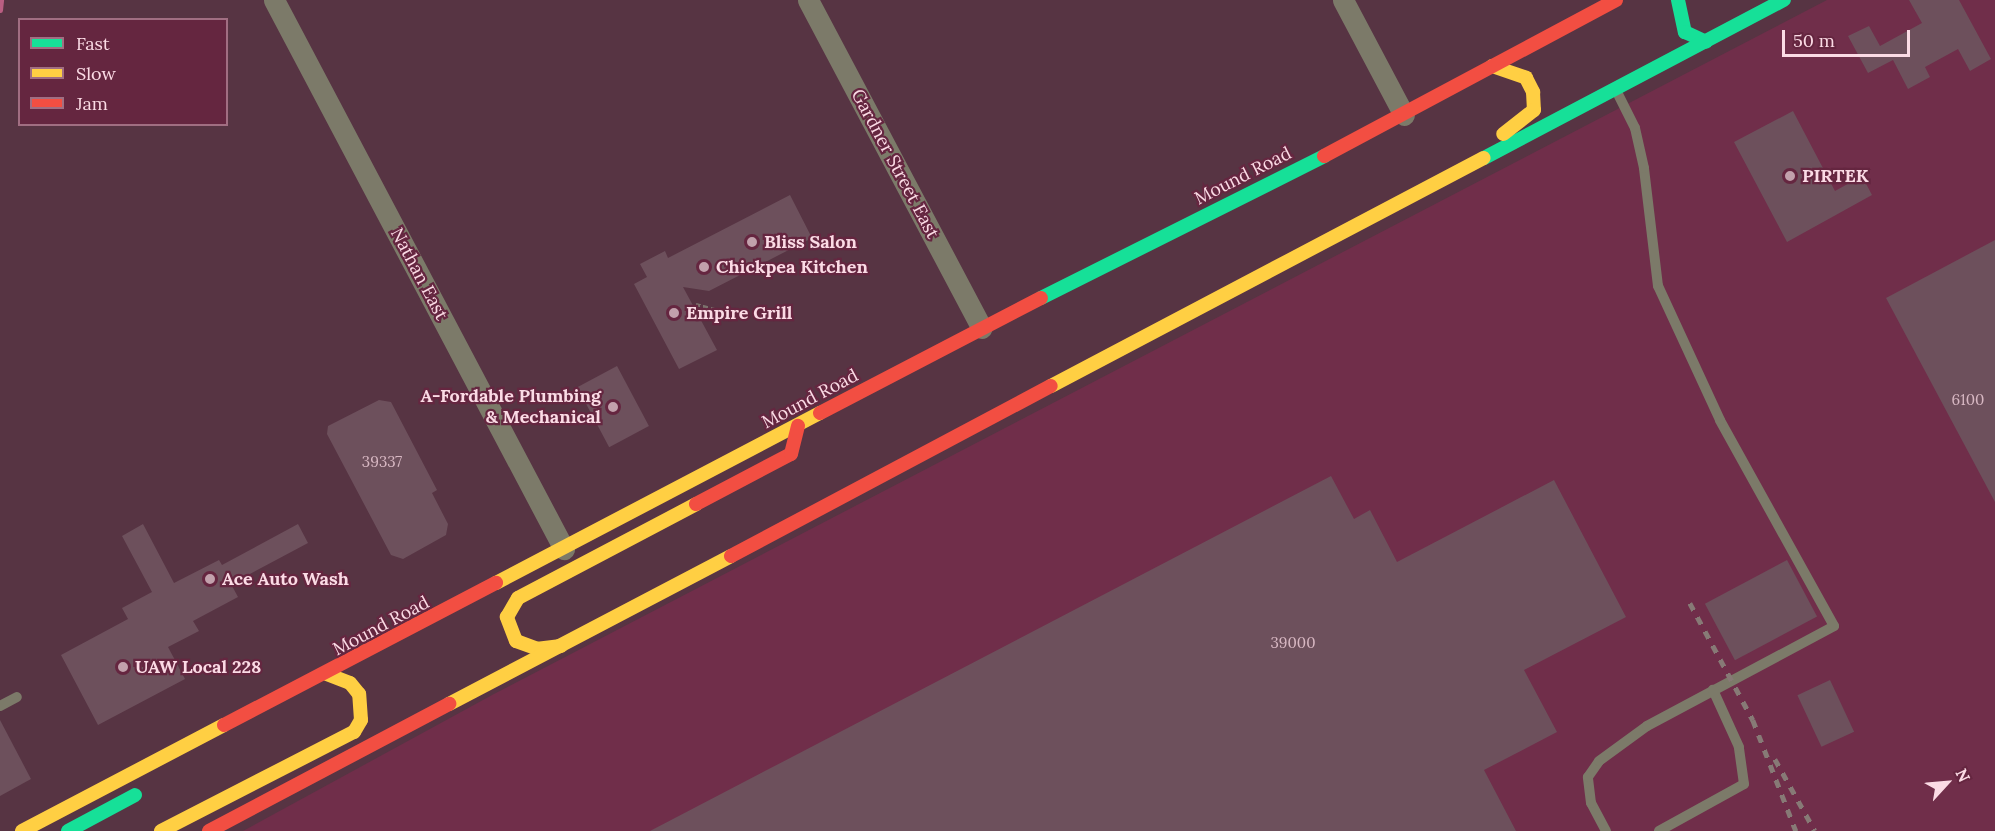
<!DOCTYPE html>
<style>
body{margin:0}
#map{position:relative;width:1995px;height:831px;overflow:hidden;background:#573443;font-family:Lora,serif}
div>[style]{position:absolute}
.built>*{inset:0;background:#702e4a}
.stream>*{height:5px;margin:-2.5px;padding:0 2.5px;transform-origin:2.5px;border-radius:2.5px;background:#ba5e82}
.building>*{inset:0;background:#6d505c;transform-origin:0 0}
.path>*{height:3px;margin-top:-1.5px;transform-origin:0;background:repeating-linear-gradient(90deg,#7c736d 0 4.5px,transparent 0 7.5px)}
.lane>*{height:10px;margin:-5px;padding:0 5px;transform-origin:5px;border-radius:5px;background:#7c7a69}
.street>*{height:21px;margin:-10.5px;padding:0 10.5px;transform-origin:10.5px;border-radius:10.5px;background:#7c7a69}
.fast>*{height:14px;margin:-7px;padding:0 7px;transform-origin:7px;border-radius:7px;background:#16e098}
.slow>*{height:14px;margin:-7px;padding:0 7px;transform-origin:7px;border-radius:7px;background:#ffcf43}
.jam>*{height:14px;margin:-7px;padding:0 7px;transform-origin:7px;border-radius:7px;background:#f24e42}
.rail>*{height:4.5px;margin-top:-2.25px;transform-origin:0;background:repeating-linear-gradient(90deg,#877a76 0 8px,transparent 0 16px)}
.dots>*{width:16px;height:16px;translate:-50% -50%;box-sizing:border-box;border:3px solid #652640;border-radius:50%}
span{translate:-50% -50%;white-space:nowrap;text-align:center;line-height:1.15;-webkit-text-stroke:4.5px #652640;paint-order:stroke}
.number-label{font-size:15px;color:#d8b8c3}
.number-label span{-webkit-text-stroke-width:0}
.street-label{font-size:18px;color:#fbdbe5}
.poi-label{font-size:18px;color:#fbdbe5;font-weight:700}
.left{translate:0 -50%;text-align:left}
.right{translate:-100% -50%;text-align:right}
.legend{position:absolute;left:18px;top:18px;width:210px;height:108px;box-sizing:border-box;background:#652640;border:2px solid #a16e82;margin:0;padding:8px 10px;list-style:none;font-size:18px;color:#fbdbe5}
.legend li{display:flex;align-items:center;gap:12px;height:30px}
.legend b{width:30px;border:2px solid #a16e82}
.north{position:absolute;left:1917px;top:753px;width:60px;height:60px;-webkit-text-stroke:4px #652640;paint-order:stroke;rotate:64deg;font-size:16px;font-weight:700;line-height:24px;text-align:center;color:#fbdbe5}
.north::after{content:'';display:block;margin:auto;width:21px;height:27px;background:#fbdbe5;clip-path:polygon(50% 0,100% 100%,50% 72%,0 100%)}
.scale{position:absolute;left:1782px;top:30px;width:128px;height:27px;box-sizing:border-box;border:3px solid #fbdbe5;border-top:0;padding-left:8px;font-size:18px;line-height:21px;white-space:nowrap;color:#fbdbe5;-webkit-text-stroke:4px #652640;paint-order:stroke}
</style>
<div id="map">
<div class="built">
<div style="clip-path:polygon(1827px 0,1995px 0,1995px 831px,243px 831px,494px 694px)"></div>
</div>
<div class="stream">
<div style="left:0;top:10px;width:10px;rotate:-84deg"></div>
</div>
<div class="building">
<div style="clip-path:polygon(1909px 0,1959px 0,1991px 59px,1970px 71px,1958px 49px,1925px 67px,1930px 77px,1908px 89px,1893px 60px,1868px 73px,1848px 36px,1869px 26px,1880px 46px,1922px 23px)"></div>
<div style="clip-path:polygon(1793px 111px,1835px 191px,1862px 176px,1872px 195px,1787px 242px,1734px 142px)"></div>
<div style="clip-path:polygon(790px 195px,812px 238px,709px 291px,683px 287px,717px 350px,679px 369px,634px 284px,647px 277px,640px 264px,665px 251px,668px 258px)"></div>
<div style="clip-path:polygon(1995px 240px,1995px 502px,1886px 298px)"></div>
<div style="left:617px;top:366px;width:68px;height:45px;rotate:62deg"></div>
<div style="clip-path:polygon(379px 400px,391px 402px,437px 490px,432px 493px,448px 524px,446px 535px,403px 559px,391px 555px,327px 434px,328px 426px)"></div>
<div style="clip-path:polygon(1331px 476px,1354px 519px,1370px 510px,1397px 562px,1554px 480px,1626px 617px,1524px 670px,1557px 732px,1484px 770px,1516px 831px,650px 831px)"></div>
<div style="clip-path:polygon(143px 524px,174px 583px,219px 560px,222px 565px,298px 524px,308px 543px,231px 584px,238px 597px,193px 621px,199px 631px,168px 647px,185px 679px,98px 725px,61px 655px,128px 619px,122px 608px,152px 592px,122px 536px)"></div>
<div style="left:1787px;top:560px;width:64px;height:93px;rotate:62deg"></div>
<div style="left:1830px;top:680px;width:57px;height:36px;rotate:65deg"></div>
<div style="clip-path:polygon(0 720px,31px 779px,0 796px)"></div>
</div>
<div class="path">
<div style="left:696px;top:304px;width:23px;rotate:15deg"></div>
</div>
<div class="lane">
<div style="left:0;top:706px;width:19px;rotate:-28deg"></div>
<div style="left:1606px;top:831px;width:32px;rotate:-118deg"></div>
<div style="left:1591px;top:803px;width:26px;rotate:-97deg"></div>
<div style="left:1588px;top:777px;width:19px;rotate:-55deg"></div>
<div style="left:1599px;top:761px;width:59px;rotate:-36.1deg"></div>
<div style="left:1647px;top:726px;width:212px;rotate:-28.1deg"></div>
<div style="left:1834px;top:626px;width:235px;rotate:-119deg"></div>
<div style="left:1720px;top:420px;width:148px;rotate:-114.8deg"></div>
<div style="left:1658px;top:286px;width:119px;rotate:-96.8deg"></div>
<div style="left:1644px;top:168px;width:41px;rotate:-102.7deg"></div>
<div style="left:1635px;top:128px;width:42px;rotate:-116.6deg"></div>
<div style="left:1659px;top:831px;width:97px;rotate:-28.9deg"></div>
<div style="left:1744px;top:784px;width:37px;rotate:-98deg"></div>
<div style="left:1739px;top:747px;width:63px;rotate:-114.5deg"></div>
</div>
<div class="street">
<div style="left:274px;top:0;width:621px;rotate:62.16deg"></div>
<div style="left:808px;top:0;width:371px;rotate:62.1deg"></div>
<div style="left:1343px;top:0;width:130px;rotate:62.1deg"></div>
</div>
<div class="fast">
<div style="left:1678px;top:0;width:33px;rotate:78deg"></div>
<div style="left:1685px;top:32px;width:23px;rotate:25deg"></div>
<div style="left:1484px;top:158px;width:339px;rotate:-27.8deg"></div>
<div style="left:1041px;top:298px;width:317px;rotate:-26.6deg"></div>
<div style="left:68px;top:831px;width:76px;rotate:-28.2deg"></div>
</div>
<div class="slow">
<div style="left:1492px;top:66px;width:36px;rotate:19deg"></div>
<div style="left:1526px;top:78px;width:16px;rotate:63deg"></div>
<div style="left:1533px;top:92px;width:18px;rotate:87deg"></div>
<div style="left:1534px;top:110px;width:39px;rotate:142deg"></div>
<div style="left:1051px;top:386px;width:489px;rotate:-27.8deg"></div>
<div style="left:496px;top:583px;width:366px;rotate:-27.7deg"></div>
<div style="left:561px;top:646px;width:23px;rotate:173deg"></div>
<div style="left:538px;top:649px;width:23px;rotate:-160deg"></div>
<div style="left:516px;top:641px;width:26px;rotate:-111deg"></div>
<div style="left:507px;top:617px;width:22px;rotate:-60deg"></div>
<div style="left:518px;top:598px;width:201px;rotate:-27.8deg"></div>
<div style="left:449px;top:704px;width:318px;rotate:-27.7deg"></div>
<div style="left:22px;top:831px;width:228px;rotate:-27.7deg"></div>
<div style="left:161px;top:831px;width:217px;rotate:-27.2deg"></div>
<div style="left:354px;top:732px;width:14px;rotate:-60deg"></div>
<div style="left:361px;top:720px;width:26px;rotate:-94deg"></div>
<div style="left:359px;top:694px;width:14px;rotate:-129deg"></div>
<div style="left:350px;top:683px;width:25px;rotate:-159deg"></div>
</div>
<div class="jam">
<div style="left:1324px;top:156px;width:331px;rotate:-28.1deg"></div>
<div style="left:820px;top:413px;width:249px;rotate:-27.5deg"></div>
<div style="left:696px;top:504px;width:107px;rotate:-27.8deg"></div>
<div style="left:791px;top:454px;width:29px;rotate:-76deg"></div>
<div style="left:731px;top:556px;width:362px;rotate:-28deg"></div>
<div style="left:224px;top:725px;width:307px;rotate:-27.6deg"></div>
<div style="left:209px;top:831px;width:272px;rotate:-27.9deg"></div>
</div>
<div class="rail">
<div style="left:1690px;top:603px;width:133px;rotate:61.7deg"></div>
<div style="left:1753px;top:720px;width:119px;rotate:68.8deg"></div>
<div style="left:1775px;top:759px;width:82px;rotate:60.9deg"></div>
</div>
<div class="dots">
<div style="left:1790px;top:176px;background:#c2a1ac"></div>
<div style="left:752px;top:242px;background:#c2a1ac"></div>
<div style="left:704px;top:267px;background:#c2a1ac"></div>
<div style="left:674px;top:313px;background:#c2a1ac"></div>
<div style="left:613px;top:407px;background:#c2a1ac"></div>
<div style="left:210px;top:579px;background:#c2a1ac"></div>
<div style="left:123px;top:667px;background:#c2a1ac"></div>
</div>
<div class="number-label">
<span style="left:1968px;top:400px">6100</span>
<span style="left:382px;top:462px">39337</span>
<span style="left:1293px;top:643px">39000</span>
</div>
<div class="street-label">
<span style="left:895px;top:164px;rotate:62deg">Gardner Street East</span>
<span style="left:1243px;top:176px;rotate:-27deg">Mound Road</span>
<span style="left:419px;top:274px;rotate:62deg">Nathan East</span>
<span style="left:810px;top:399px;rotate:-28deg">Mound Road</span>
<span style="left:381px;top:626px;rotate:-28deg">Mound Road</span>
</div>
<div class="poi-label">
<span class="left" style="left:1802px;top:176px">PIRTEK</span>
<span class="left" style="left:764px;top:242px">Bliss Salon</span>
<span class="left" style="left:716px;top:267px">Chickpea Kitchen</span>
<span class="left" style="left:686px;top:313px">Empire Grill</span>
<span class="right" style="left:601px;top:407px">A-Fordable Plumbing<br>&amp; Mechanical</span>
<span class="left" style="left:222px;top:579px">Ace Auto Wash</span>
<span class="left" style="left:135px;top:667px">UAW Local 228</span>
</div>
<ul class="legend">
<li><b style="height:8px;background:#16e098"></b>Fast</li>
<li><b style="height:8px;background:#ffcf43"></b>Slow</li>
<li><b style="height:8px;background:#f24e42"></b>Jam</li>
</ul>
<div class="north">N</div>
<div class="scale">50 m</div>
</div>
